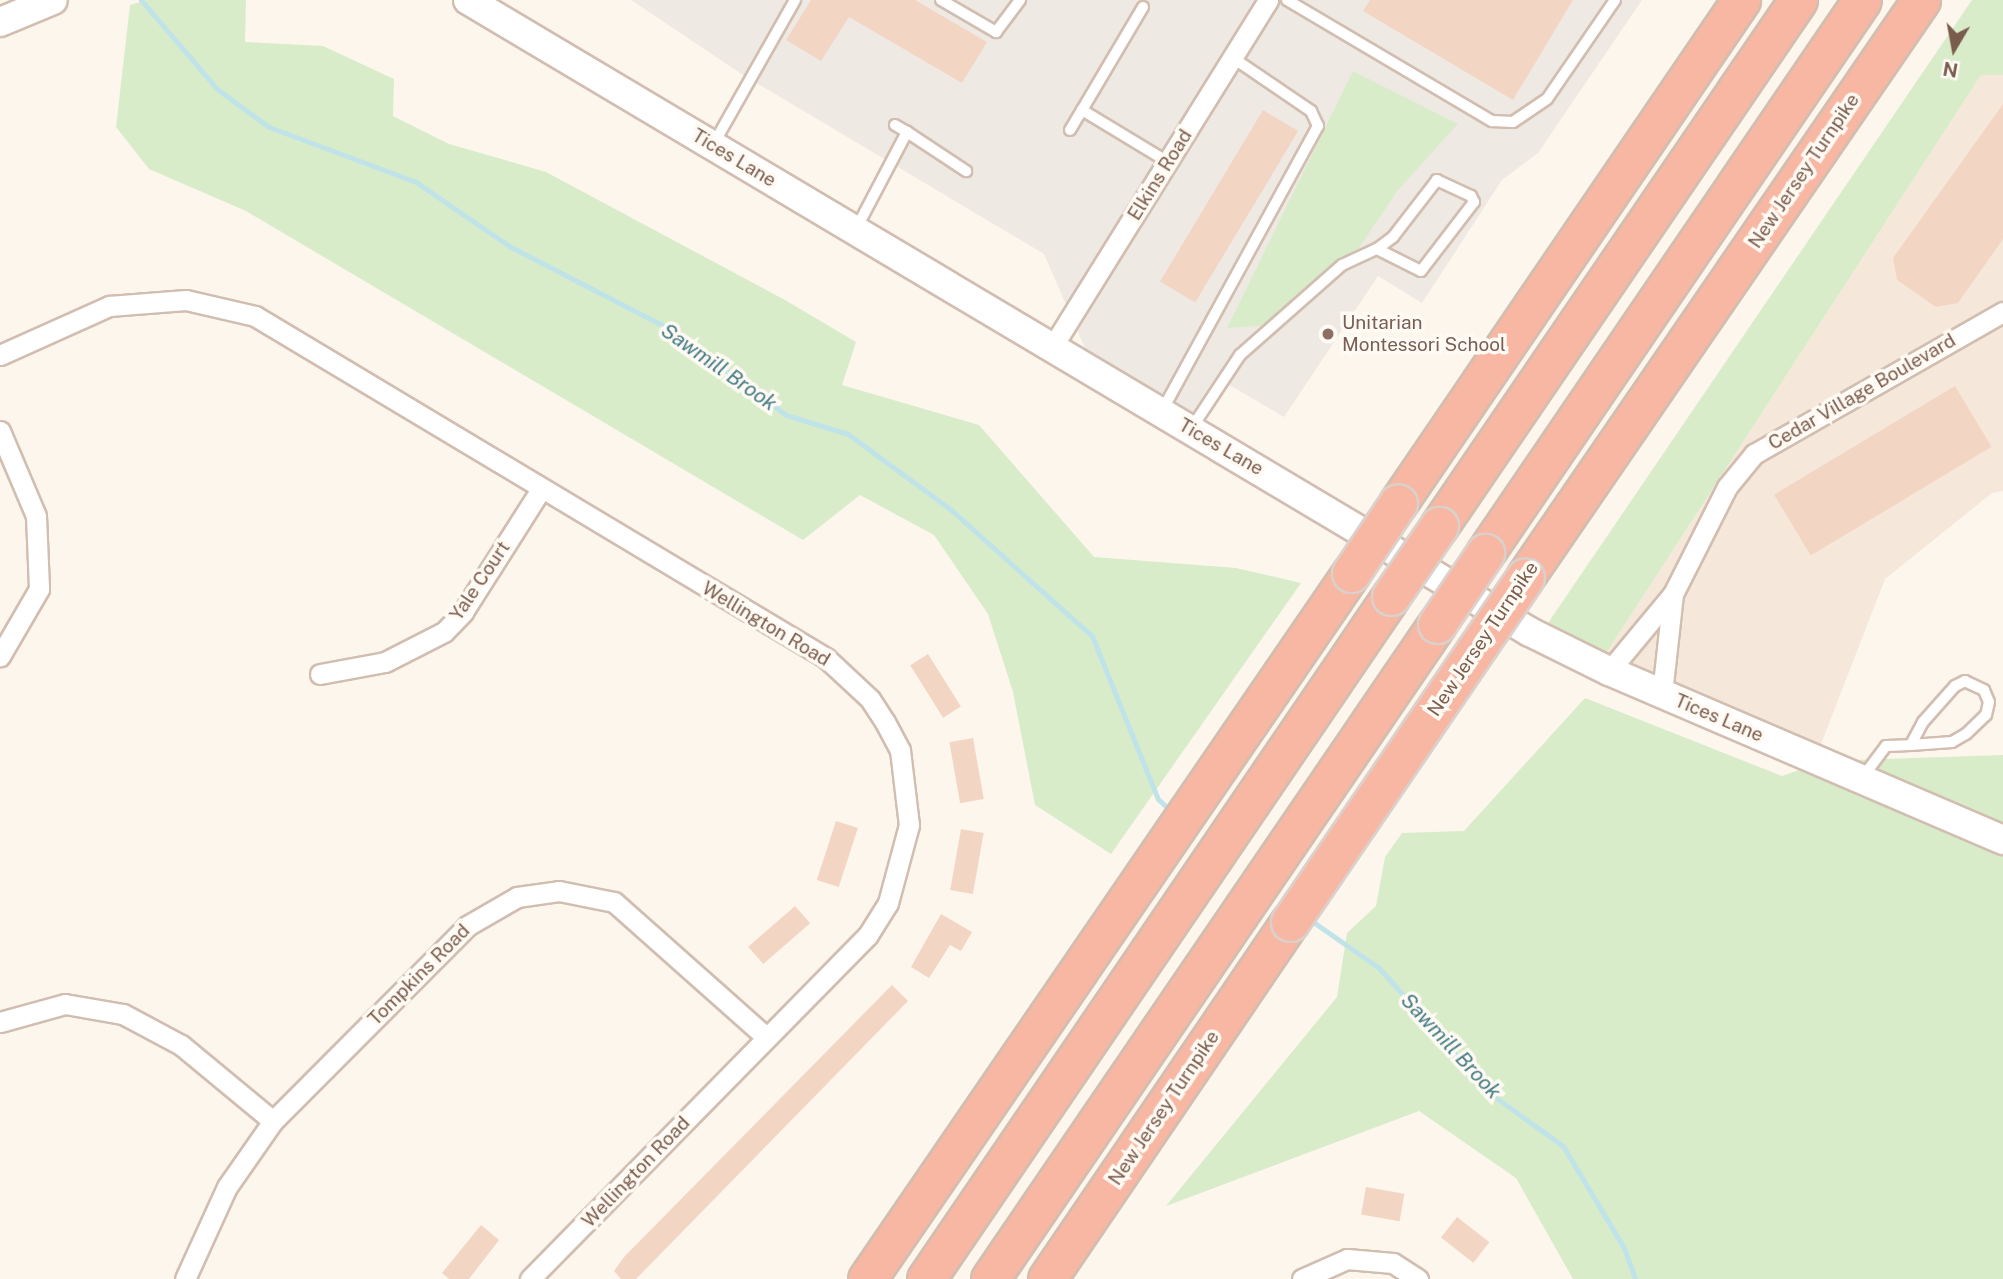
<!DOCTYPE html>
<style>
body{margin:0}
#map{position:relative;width:2003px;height:1279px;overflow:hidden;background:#fdf6ec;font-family:"Public Sans",sans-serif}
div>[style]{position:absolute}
.residential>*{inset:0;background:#f5e8da}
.industrial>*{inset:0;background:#efe9e4}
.green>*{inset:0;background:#d8ecc9}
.stream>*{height:5px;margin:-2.5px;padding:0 2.5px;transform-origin:2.5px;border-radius:2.5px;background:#bfe3e8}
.building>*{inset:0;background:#f3d5c3;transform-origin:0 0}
.roads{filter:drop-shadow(2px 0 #d1beb0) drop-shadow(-2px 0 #d1beb0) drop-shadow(0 2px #d1beb0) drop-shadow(0 -2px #d1beb0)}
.lane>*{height:10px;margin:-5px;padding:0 5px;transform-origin:5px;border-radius:5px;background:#fff}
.street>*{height:19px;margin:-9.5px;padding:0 9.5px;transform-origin:9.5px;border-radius:9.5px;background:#fff}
.secondary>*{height:28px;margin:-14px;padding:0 14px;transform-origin:14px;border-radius:14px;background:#fff}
.highway>*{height:37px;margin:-18.5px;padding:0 18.5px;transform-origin:18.5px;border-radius:18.5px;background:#f7b7a3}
.bridges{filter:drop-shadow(2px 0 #dad1cd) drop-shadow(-2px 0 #dad1cd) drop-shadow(0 2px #dad1cd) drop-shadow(0 -2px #dad1cd)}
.highway-bridge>*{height:37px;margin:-18.5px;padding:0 18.5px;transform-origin:18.5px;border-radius:18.5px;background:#f7b7a3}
.dots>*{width:19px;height:19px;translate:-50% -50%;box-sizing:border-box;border:4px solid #fffaf3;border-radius:50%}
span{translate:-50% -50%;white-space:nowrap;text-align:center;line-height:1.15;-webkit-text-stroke:7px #fffaf3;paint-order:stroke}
.street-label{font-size:19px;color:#7a5c4d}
.education-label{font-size:19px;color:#785e54}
.left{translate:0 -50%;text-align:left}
.water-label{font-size:21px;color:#437c86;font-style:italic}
.north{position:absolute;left:1919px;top:14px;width:70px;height:70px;-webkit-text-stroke:5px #fffaf3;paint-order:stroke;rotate:190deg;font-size:19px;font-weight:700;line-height:28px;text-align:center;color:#7a5c4d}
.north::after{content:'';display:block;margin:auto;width:24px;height:32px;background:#7a5c4d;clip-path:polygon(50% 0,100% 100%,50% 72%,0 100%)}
</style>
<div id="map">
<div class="residential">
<div style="clip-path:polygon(1981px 75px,2003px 75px,2003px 491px,1992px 493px,1885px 579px,1816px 757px,1603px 658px)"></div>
</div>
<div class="industrial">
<div style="clip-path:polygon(631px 0,1642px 0,1538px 153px,1502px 180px,1422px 303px,1378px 276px,1284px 417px,1221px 380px,1189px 426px,1094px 369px,1044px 254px,743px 75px)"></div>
</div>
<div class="green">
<div style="clip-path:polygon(147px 0,246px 0,245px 42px,323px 46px,394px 79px,393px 116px,449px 144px,546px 172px,785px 300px,856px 342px,842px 385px,979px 425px,1094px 557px,1236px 568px,1301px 583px,1111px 854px,1035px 805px,1013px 692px,988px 614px,934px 535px,860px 495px,803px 540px,246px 211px,149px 169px,116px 127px,130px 5px)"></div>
<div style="clip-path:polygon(1972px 0,2003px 0,2003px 75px,1981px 75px,1603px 658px,1548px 623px)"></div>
<div style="clip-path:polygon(1353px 71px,1458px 124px,1398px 190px,1346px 267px,1260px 326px,1227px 328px)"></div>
<div style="clip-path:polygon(1585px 698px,1782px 776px,1825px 761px,2003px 755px,2003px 1279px,1573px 1279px,1516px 1178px,1419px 1111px,1166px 1206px,1337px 997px,1347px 933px,1376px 906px,1385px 857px,1402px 833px,1464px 831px)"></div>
</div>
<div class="stream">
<div style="left:141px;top:0;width:117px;rotate:49.5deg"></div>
<div style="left:217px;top:89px;width:64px;rotate:36.2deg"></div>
<div style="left:269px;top:127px;width:157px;rotate:20.5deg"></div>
<div style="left:416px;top:182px;width:113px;rotate:34.5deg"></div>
<div style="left:509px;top:246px;width:183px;rotate:27.3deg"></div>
<div style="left:672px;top:330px;width:142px;rotate:36.7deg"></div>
<div style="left:786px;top:415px;width:65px;rotate:17deg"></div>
<div style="left:848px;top:434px;width:127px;rotate:36.3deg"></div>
<div style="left:950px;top:509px;width:191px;rotate:41.8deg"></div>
<div style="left:1092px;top:636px;width:176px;rotate:68deg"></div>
<div style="left:1158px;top:799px;width:21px;rotate:43deg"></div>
<div style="left:1309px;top:919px;width:85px;rotate:35deg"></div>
<div style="left:1379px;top:968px;width:173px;rotate:48deg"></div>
<div style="left:1495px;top:1097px;width:84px;rotate:35.8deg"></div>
<div style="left:1563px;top:1146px;width:119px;rotate:59.1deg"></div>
<div style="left:1624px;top:1248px;width:33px;rotate:70deg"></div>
</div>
<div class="building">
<div style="clip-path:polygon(811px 0,915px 0,987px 42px,962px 83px,849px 17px,821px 61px,786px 40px)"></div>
<div style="clip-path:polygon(1370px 0,1573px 0,1513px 100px,1363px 11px)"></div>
<div style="clip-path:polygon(2003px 104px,2003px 239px,1958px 303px,1936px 307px,1897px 280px,1893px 258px)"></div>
<div style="left:1263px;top:110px;width:41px;height:200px;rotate:31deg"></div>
<div style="left:1955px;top:386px;width:71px;height:211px;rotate:59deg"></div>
<div style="left:928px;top:654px;width:62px;height:21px;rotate:58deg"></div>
<div style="left:973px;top:738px;width:62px;height:24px;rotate:80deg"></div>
<div style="left:836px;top:821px;width:23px;height:62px;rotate:18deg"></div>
<div style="left:961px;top:829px;width:23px;height:62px;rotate:10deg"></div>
<div style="left:795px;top:906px;width:23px;height:62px;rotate:49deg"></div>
<div style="clip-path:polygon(941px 914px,972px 932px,961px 951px,950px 945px,929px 978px,911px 967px)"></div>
<div style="clip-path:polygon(892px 985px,908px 1001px,636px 1279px,621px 1279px,614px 1271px,624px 1257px)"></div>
<div style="left:1366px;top:1187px;width:39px;height:28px;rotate:10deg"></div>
<div style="left:1457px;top:1217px;width:41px;height:26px;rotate:38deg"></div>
<div style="clip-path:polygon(481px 1225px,499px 1240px,469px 1279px,449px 1279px,442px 1273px)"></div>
</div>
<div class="roads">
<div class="lane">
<div style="left:941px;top:0;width:64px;rotate:30.2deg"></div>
<div style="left:996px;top:32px;width:40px;rotate:-53deg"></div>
<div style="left:1287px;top:0;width:238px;rotate:30.6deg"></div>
<div style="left:1492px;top:121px;width:21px;rotate:3deg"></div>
<div style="left:1513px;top:122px;width:41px;rotate:-34.1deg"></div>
<div style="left:1547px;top:99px;width:120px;rotate:-55.5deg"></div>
<div style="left:1143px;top:7px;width:120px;rotate:120.6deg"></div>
<div style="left:1082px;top:110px;width:100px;rotate:31.2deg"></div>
<div style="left:895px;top:125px;width:14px;rotate:30deg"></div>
<div style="left:1070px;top:130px;width:23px;rotate:-59deg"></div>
<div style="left:713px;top:145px;width:167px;rotate:-60.5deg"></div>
<div style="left:856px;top:229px;width:110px;rotate:-62.3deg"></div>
<div style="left:907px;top:132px;width:71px;rotate:33.5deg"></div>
<div style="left:1163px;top:409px;width:323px;rotate:-61.3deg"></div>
<div style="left:1318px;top:126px;width:17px;rotate:-115deg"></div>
<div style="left:1311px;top:111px;width:94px;rotate:-145.8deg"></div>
<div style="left:1191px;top:429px;width:89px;rotate:-56.5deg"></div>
<div style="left:1240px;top:355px;width:136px;rotate:-41.4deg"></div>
<div style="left:1342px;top:265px;width:38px;rotate:-25deg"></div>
<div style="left:1377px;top:249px;width:49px;rotate:26.6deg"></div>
<div style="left:1421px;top:271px;width:87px;rotate:-52.5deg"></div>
<div style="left:1474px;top:202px;width:7px;rotate:-117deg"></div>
<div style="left:1471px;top:196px;width:38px;rotate:-155deg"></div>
<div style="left:1437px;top:180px;width:72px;rotate:127.7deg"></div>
<div style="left:1393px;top:237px;width:20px;rotate:143deg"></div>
<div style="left:1862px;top:778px;width:40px;rotate:-53deg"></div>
<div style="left:1886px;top:746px;width:25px;rotate:-2deg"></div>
<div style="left:1911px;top:745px;width:41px;rotate:-4.2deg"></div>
<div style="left:1952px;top:742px;width:16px;rotate:-30deg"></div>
<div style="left:1966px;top:734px;width:28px;rotate:-44deg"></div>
<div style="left:1986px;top:715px;width:13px;rotate:-77deg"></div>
<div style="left:1989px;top:702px;width:13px;rotate:-113deg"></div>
<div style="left:1984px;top:690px;width:21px;rotate:-155deg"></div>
<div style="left:1965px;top:681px;width:11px;rotate:153deg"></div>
<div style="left:1955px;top:686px;width:48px;rotate:131.6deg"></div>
<div style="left:1923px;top:722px;width:26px;rotate:118deg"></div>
</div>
<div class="street">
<div style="left:1051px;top:349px;width:411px;rotate:-58.1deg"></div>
<div style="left:0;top:355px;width:120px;rotate:-24.2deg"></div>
<div style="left:109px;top:306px;width:77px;rotate:-4.5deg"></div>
<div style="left:186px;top:300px;width:71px;rotate:13.1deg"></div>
<div style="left:255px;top:316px;width:666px;rotate:30.92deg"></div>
<div style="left:826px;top:658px;width:60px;rotate:43deg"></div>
<div style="left:870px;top:699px;width:27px;rotate:57deg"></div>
<div style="left:885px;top:722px;width:32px;rotate:62deg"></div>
<div style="left:900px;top:750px;width:76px;rotate:83.2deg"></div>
<div style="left:909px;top:825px;width:81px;rotate:105.1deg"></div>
<div style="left:888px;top:903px;width:39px;rotate:122deg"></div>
<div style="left:867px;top:936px;width:481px;rotate:134.5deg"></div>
<div style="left:0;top:431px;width:92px;rotate:67deg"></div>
<div style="left:36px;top:516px;width:73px;rotate:87.6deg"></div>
<div style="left:39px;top:589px;width:78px;rotate:120.2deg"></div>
<div style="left:1673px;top:594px;width:120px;rotate:-63.2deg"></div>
<div style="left:1727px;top:487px;width:43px;rotate:-50.7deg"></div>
<div style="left:1754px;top:454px;width:287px;rotate:-29.7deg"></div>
<div style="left:1609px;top:671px;width:100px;rotate:-50.3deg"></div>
<div style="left:1673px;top:594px;width:100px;rotate:96.3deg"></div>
<div style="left:320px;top:674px;width:66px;rotate:-10.5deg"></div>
<div style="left:385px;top:662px;width:66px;rotate:-27deg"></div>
<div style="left:444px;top:632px;width:28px;rotate:-46deg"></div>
<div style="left:463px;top:612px;width:146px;rotate:-57.6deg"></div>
<div style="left:0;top:1022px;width:67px;rotate:-15.5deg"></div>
<div style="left:65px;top:1004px;width:59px;rotate:9.8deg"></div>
<div style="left:123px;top:1014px;width:66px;rotate:28.1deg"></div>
<div style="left:181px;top:1045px;width:119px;rotate:39.6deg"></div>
<div style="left:185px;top:1279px;width:101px;rotate:-65.5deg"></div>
<div style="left:227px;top:1187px;width:80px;rotate:-55.1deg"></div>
<div style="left:273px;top:1121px;width:275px;rotate:-45.1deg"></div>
<div style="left:467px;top:926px;width:58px;rotate:-30.1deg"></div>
<div style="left:517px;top:897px;width:42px;rotate:-8.1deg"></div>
<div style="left:559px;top:891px;width:56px;rotate:11.3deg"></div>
<div style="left:614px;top:902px;width:203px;rotate:41.6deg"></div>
<div style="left:1302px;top:1279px;width:49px;rotate:-24deg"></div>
<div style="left:1347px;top:1259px;width:46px;rotate:5deg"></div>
<div style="left:1393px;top:1263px;width:30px;rotate:33deg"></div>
</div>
<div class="secondary">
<div style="left:468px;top:0;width:1236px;rotate:30.76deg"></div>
<div style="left:1530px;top:632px;width:88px;rotate:26.3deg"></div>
<div style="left:1609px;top:671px;width:429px;rotate:23.2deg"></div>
<div style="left:0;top:22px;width:57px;rotate:-22.5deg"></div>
</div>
<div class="highway">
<div style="left:1398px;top:503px;width:609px;rotate:-55.71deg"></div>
<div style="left:1439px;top:526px;width:637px;rotate:-55.69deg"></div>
<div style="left:1485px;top:553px;width:669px;rotate:-55.72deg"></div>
<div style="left:1525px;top:577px;width:700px;rotate:-55.54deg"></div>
<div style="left:867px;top:1279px;width:856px;rotate:-55.57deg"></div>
<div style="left:926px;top:1279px;width:826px;rotate:-55.75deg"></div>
<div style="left:990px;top:1279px;width:793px;rotate:-55.69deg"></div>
<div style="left:1047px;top:1279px;width:432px;rotate:-55.8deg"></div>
</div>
</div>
<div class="bridges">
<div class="highway-bridge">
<div style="left:1351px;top:573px;width:84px;rotate:-56.1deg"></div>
<div style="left:1391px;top:596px;width:85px;rotate:-55.6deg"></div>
<div style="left:1437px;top:624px;width:86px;rotate:-55.9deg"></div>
<div style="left:1290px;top:922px;width:417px;rotate:-55.7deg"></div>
</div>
</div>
<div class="dots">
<div style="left:1328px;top:334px;background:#8d6e63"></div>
</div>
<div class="street-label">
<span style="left:734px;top:158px;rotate:31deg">Tices Lane</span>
<span style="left:1804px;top:171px;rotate:-56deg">New Jersey Turnpike</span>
<span style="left:1160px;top:175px;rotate:-58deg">Elkins Road</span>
<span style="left:1862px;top:392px;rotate:-30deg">Cedar Village Boulevard</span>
<span style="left:1221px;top:447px;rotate:30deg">Tices Lane</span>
<span style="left:480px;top:581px;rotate:-56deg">Yale Court</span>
<span style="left:766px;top:624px;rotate:31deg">Wellington Road</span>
<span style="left:1483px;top:639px;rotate:-56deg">New Jersey Turnpike</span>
<span style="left:1719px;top:718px;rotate:23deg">Tices Lane</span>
<span style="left:419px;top:975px;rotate:-45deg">Tompkins Road</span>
<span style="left:1164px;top:1108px;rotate:-56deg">New Jersey Turnpike</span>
<span style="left:636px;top:1172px;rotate:-46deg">Wellington Road</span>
</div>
<div class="education-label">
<span class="left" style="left:1342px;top:334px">Unitarian<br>Montessori School</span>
</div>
<div class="water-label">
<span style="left:719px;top:367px;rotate:35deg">Sawmill Brook</span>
<span style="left:1451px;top:1046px;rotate:47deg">Sawmill Brook</span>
</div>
<div class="north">N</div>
</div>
